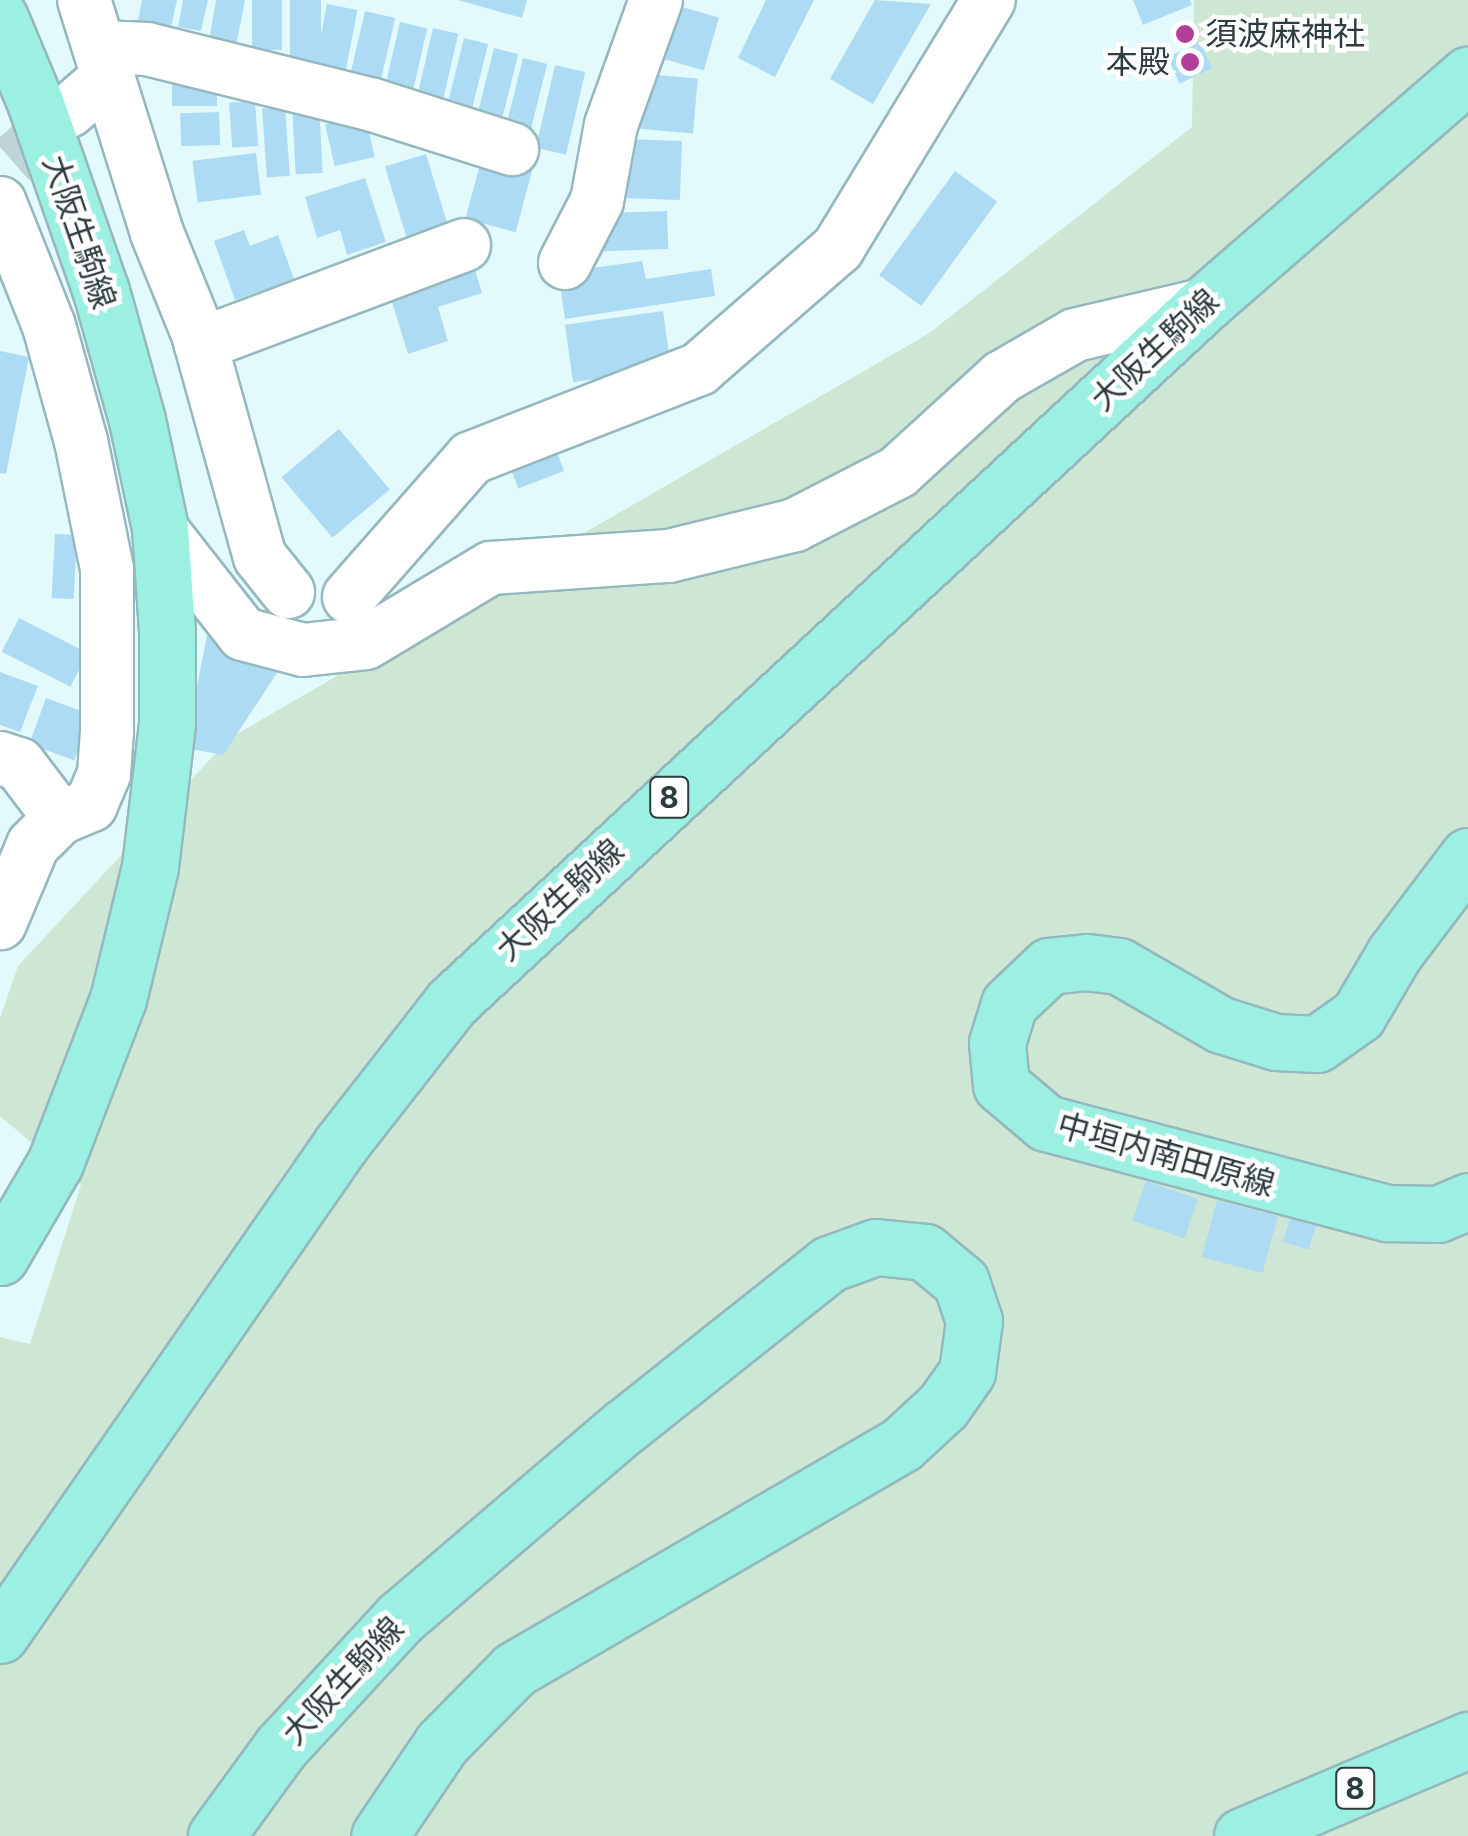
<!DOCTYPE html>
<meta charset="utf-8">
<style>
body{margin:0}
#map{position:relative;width:1468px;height:1836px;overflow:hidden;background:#e3fafc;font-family:Inter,"Noto Sans JP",sans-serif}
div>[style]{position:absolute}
.green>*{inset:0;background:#cde7d4}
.building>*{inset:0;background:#aedbf4;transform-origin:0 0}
.minor-tunnel>*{height:52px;margin-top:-26px;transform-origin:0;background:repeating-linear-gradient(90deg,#bfd4d6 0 52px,transparent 0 78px)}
.roads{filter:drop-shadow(2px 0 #94b8bd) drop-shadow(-2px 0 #94b8bd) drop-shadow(0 2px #94b8bd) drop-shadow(0 -2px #94b8bd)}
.minor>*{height:52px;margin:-26px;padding:0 26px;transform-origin:26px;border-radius:26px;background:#fff}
.major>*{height:55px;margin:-27.5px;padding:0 27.5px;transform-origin:27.5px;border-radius:27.5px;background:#9bf0e2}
.dots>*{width:28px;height:28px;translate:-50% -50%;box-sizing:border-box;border:5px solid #fff;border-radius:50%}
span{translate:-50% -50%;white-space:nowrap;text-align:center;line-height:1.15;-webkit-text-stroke:9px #fff;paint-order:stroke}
.shield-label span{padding:2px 8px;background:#fff;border:2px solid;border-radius:8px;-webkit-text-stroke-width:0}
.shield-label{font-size:30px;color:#2d3c3e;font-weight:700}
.poi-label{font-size:32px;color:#2d3c3e}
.left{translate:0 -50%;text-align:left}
.right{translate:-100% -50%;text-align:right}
.street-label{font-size:32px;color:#2d3c3e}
</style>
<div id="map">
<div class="green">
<div style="clip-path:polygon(1194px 0,1468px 0,1468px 1836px,0 1836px,0 1337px,30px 1344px,81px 1185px,0 1116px,0 1018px,18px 966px,230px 738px,928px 334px,1192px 127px)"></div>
</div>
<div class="building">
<div style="clip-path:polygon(142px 0,177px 0,171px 27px,138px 20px)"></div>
<div style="clip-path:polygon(183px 0,208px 0,201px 31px,178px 27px)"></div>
<div style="clip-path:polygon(216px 0,245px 0,236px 46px,209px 41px)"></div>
<div style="left:252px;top:0;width:30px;height:50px"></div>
<div style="left:290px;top:0;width:31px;height:62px"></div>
<div style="clip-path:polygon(458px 0,527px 0,522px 18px)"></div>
<div style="clip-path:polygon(766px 0,814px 0,775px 77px,738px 58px)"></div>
<div style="clip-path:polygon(875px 0,931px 4px,873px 104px,830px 79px)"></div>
<div style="clip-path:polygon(1133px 0,1190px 0,1192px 5px,1143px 25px)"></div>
<div style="left:668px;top:3px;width:53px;height:55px;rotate:16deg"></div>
<div style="left:327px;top:4px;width:31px;height:67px;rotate:11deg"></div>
<div style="left:365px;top:11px;width:31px;height:65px;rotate:13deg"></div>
<div style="left:400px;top:22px;width:28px;height:65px;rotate:13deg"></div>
<div style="left:433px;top:28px;width:26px;height:73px;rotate:13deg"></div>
<div style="left:464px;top:38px;width:25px;height:74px;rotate:14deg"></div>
<div style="left:1200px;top:42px;width:29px;height:36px;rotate:65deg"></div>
<div style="left:494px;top:48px;width:25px;height:75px;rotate:14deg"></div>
<div style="left:523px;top:58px;width:25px;height:75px;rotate:14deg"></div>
<div style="left:555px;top:65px;width:31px;height:85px;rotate:13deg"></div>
<div style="left:645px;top:74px;width:53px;height:55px;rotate:5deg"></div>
<div style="left:217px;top:83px;width:23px;height:45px;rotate:90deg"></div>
<div style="left:255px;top:101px;width:45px;height:26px;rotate:86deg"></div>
<div style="left:319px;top:103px;width:70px;height:27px;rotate:87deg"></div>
<div style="left:285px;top:107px;width:69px;height:23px;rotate:86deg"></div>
<div style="left:219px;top:112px;width:33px;height:39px;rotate:88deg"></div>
<div style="left:365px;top:115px;width:43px;height:41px;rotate:77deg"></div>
<div style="left:626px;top:139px;width:56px;height:59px;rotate:2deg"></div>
<div style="left:256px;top:153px;width:42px;height:64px;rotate:83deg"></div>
<div style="left:426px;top:154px;width:73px;height:43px;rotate:73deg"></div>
<div style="left:482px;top:157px;width:52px;height:64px;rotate:15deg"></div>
<div style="left:955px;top:171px;width:52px;height:129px;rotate:36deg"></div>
<div style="clip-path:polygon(365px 178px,386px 242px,347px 255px,340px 230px,317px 238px,305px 197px)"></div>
<div style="left:667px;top:211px;width:38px;height:72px;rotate:88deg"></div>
<div style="clip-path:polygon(244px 230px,250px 246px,278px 235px,294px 279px,235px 300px,214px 241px)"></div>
<div style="clip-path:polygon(472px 260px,482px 293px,438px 307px,448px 341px,408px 354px,387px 286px)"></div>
<div style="clip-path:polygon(642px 261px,646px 279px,711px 269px,715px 296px,565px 319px,558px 273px)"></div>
<div style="left:663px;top:311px;width:58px;height:99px;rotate:82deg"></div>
<div style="clip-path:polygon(0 351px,29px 357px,6px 474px,0 473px)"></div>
<div style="left:339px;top:429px;width:79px;height:75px;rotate:50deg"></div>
<div style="left:553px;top:442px;width:31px;height:49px;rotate:69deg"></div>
<div style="left:55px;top:534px;width:22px;height:64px;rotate:3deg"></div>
<div style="left:19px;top:618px;width:77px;height:38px;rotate:27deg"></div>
<div style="clip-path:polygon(209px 625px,279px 670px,223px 755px,185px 748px)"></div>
<div style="clip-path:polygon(0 672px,38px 686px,20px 732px,0 725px)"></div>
<div style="left:46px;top:698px;width:48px;height:49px;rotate:20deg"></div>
<div style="left:1146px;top:1181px;width:55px;height:42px;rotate:19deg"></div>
<div style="left:1217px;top:1200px;width:63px;height:59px;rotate:15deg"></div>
<div style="left:1291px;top:1215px;width:27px;height:28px;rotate:17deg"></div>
</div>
<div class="minor-tunnel">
<div style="left:12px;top:161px;width:76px;rotate:-41.3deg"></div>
</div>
<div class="roads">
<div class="minor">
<div style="left:84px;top:0;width:244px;rotate:72.6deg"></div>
<div style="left:157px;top:233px;width:109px;rotate:67.9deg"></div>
<div style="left:198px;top:334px;width:231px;rotate:74.5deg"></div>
<div style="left:260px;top:557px;width:45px;rotate:51.3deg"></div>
<div style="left:101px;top:47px;width:46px;rotate:2.5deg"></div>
<div style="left:147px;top:49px;width:233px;rotate:13.9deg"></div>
<div style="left:373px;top:105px;width:146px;rotate:17.6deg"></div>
<div style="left:69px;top:111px;width:53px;rotate:-41.2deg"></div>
<div style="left:0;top:203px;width:132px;rotate:68.3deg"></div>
<div style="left:49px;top:326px;width:119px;rotate:74.5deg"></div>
<div style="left:81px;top:441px;width:131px;rotate:78.5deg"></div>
<div style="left:107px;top:569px;width:162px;rotate:90deg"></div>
<div style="left:107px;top:731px;width:43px;rotate:94deg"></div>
<div style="left:104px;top:774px;width:34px;rotate:113deg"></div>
<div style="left:91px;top:805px;width:34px;rotate:157deg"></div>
<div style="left:60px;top:818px;width:38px;rotate:135deg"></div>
<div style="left:33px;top:845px;width:85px;rotate:112.9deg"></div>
<div style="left:565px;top:263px;width:70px;rotate:-62.7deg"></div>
<div style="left:597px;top:201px;width:77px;rotate:-79.6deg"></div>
<div style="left:611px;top:125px;width:133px;rotate:-70.2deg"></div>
<div style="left:201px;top:344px;width:281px;rotate:-20.6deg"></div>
<div style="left:160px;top:528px;width:135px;rotate:51.9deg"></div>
<div style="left:243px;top:634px;width:62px;rotate:14.9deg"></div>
<div style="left:303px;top:650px;width:63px;rotate:-6.3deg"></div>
<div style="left:366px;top:643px;width:146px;rotate:-31deg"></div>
<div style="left:491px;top:568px;width:178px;rotate:-3.9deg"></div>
<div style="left:669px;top:556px;width:130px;rotate:-13.8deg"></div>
<div style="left:795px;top:525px;width:116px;rotate:-27.2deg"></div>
<div style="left:898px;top:472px;width:141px;rotate:-42.4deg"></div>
<div style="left:1002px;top:377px;width:84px;rotate:-29.9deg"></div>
<div style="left:1075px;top:335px;width:131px;rotate:-13.2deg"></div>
<div style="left:349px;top:597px;width:185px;rotate:-48.7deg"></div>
<div style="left:471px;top:458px;width:245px;rotate:-21.3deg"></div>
<div style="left:699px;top:369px;width:184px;rotate:-41deg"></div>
<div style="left:838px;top:248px;width:290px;rotate:-58.7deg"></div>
<div style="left:0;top:758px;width:20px;rotate:18deg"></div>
<div style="left:19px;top:764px;width:68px;rotate:52.8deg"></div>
</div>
<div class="major">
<div style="left:0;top:18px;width:91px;rotate:67.4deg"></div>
<div style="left:35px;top:102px;width:200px;rotate:70.8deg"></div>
<div style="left:101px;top:291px;width:134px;rotate:74.4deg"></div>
<div style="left:137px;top:420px;width:110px;rotate:78deg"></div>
<div style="left:160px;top:528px;width:104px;rotate:86.1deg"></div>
<div style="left:167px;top:632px;width:92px;rotate:90deg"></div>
<div style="left:167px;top:724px;width:144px;rotate:96.8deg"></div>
<div style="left:150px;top:867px;width:136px;rotate:103.6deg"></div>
<div style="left:118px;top:999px;width:176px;rotate:111deg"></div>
<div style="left:55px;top:1163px;width:109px;rotate:120.3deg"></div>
<div style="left:1468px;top:856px;width:123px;rotate:127.1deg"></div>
<div style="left:1394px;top:954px;width:71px;rotate:120.5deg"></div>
<div style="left:1358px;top:1015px;width:50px;rotate:144.7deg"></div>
<div style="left:1317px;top:1044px;width:41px;rotate:-177.2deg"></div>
<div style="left:1276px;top:1042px;width:58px;rotate:-162.8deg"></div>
<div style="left:1221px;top:1025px;width:118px;rotate:-150deg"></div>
<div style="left:1119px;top:966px;width:32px;rotate:-173deg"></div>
<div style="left:1087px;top:962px;width:38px;rotate:174deg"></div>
<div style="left:1049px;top:966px;width:55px;rotate:136.5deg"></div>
<div style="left:1009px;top:1004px;width:41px;rotate:107.1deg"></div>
<div style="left:997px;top:1043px;width:42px;rotate:84.6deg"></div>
<div style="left:1001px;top:1085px;width:59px;rotate:40.2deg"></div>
<div style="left:1046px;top:1123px;width:353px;rotate:14.8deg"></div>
<div style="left:1387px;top:1213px;width:51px;rotate:1.1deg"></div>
<div style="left:1438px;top:1214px;width:33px;rotate:-23deg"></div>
<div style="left:0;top:1635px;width:598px;rotate:-55.22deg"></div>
<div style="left:341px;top:1144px;width:180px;rotate:-52deg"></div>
<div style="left:452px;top:1002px;width:1025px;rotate:-42.86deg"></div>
<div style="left:1203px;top:305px;width:351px;rotate:-41deg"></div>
<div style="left:216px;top:1836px;width:110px;rotate:-53.9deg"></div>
<div style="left:281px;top:1747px;width:176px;rotate:-47.3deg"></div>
<div style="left:400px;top:1618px;width:294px;rotate:-40.5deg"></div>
<div style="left:624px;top:1427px;width:262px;rotate:-38.5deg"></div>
<div style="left:829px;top:1264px;width:50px;rotate:-19.9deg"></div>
<div style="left:876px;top:1247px;width:49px;rotate:5.8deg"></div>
<div style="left:925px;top:1252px;width:47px;rotate:39.8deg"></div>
<div style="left:961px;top:1282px;width:41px;rotate:71.6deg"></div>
<div style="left:974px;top:1321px;width:51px;rotate:97.8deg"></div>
<div style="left:967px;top:1372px;width:42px;rotate:125.2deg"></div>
<div style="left:943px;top:1406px;width:56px;rotate:137.2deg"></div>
<div style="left:902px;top:1444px;width:449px;rotate:149.8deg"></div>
<div style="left:514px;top:1670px;width:103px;rotate:134.6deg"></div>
<div style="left:442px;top:1743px;width:112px;rotate:124.1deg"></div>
<div style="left:1242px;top:1836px;width:246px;rotate:-23deg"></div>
</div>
</div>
<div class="dots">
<div style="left:1185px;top:34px;background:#b13f9a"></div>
<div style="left:1190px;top:62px;background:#b13f9a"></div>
</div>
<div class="shield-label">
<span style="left:669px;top:797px">8</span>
<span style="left:1355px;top:1788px">8</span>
</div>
<div class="poi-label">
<span class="left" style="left:1205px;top:34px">須波麻神社</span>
<span class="right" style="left:1170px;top:62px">本殿</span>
</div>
<div class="street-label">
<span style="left:79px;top:232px;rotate:71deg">大阪生駒線</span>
<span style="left:1155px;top:350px;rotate:-43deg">大阪生駒線</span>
<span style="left:560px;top:900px;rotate:-43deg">大阪生駒線</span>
<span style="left:1166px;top:1155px;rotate:16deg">中垣内南田原線</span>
<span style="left:343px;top:1681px;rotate:-47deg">大阪生駒線</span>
</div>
</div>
